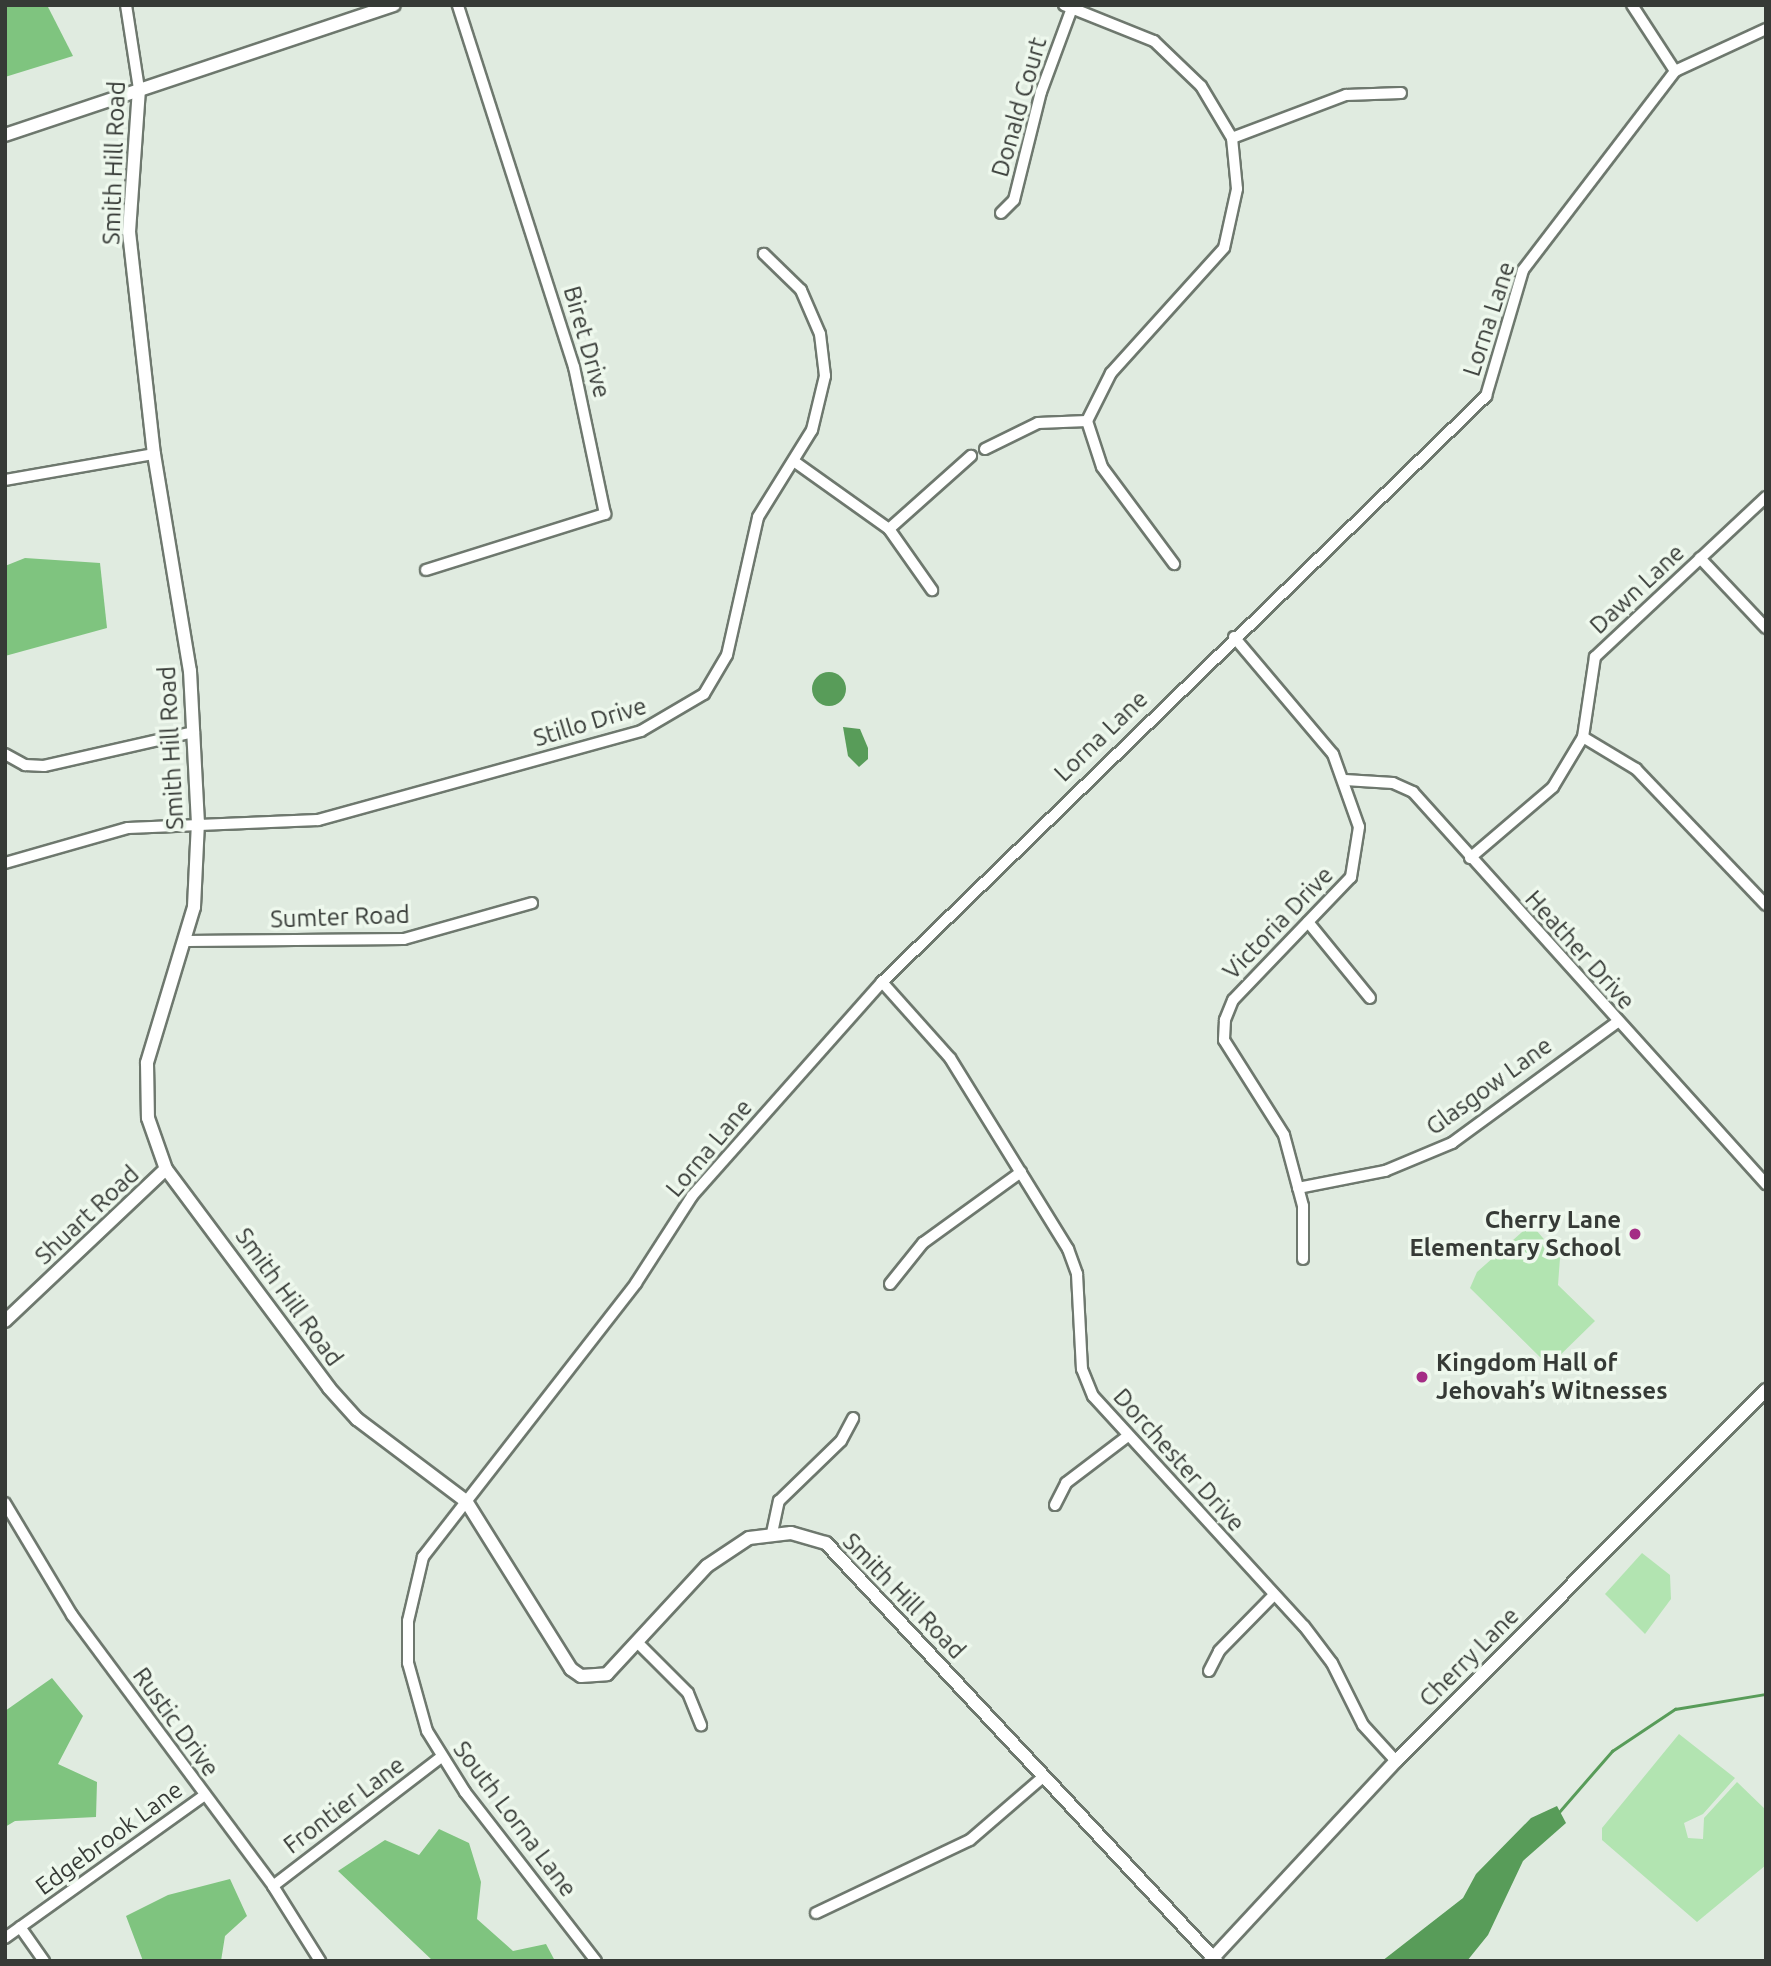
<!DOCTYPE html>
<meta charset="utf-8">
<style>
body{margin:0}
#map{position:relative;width:1771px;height:1966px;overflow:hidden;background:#e0ebe0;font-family:Ubuntu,sans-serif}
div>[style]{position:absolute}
.green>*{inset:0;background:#b2e4b1}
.forest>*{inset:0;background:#7fc47f}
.water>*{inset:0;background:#589c59}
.round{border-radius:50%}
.stream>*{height:2.5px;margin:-1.25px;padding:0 1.25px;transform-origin:1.25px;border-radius:1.25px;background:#589c59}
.roads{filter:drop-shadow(2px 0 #6e786e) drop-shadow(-2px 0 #6e786e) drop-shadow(0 2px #6e786e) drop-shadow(0 -2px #6e786e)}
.minor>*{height:10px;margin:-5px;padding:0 5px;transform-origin:5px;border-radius:5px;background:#fff}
.tertiary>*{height:12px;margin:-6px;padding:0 6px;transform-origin:6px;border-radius:6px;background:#fff}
.dots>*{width:19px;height:19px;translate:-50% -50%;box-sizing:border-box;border:4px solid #eef8ed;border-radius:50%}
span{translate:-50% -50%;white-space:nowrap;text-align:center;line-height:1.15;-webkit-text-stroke:7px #eef8ed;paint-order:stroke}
.street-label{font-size:24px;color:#363a36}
.poi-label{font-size:24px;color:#363a36;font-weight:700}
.right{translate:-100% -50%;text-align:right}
.left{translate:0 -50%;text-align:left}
.frame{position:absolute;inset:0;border:7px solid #363a36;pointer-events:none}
</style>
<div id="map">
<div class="green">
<div style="clip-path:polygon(1531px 1224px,1560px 1258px,1558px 1285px,1595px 1321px,1549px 1366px,1470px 1288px,1477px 1272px)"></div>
<div style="clip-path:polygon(1642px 1553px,1670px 1575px,1671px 1599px,1645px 1634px,1605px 1594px)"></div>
<div style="clip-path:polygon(1679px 1734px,1735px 1778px,1703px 1814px,1684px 1823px,1688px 1838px,1703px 1839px,1704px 1818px,1737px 1782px,1766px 1810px,1766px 1865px,1697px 1922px,1602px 1840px,1602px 1828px)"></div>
</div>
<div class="forest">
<div style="clip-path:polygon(47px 5px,73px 56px,5px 77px,5px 5px)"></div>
<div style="clip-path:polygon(25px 558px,100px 563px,107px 628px,5px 656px,5px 566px)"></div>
<div style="clip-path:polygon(52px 1678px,83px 1716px,58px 1764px,97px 1782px,96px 1817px,15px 1821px,5px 1827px,5px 1711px)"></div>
<div style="clip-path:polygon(439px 1829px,469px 1843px,481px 1882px,477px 1919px,513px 1951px,546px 1944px,555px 1961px,433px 1961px,338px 1871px,385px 1840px,419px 1855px)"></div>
<div style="clip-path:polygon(230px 1879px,247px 1916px,225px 1936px,221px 1961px,143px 1961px,126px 1916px,168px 1895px)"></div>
</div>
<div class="water">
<div class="round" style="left:812px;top:672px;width:34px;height:34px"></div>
<div style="clip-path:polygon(843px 727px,860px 729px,868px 748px,868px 759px,859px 767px,848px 756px)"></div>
<div style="clip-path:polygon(1557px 1806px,1566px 1823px,1523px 1861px,1488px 1935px,1467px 1961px,1382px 1961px,1463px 1898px,1476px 1874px,1531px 1818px)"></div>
</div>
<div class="stream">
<div style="left:1559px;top:1812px;width:81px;rotate:-49deg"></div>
<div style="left:1612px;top:1751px;width:76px;rotate:-33.7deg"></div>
<div style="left:1675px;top:1709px;width:92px;rotate:-9.4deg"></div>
</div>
<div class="roads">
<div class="minor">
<div style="left:126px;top:5px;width:85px;rotate:81.2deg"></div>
<div style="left:1064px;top:5px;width:97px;rotate:21.8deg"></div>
<div style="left:1154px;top:41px;width:65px;rotate:43.8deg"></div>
<div style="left:1201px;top:86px;width:61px;rotate:59.2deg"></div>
<div style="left:1232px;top:138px;width:51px;rotate:84.4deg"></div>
<div style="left:1237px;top:189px;width:60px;rotate:102.4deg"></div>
<div style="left:1224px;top:248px;width:169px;rotate:132.1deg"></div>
<div style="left:1111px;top:373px;width:54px;rotate:116.6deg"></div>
<div style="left:1087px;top:421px;width:48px;rotate:71.9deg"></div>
<div style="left:1102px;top:467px;width:121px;rotate:53.4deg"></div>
<div style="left:1632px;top:5px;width:79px;rotate:56.9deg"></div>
<div style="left:1232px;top:138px;width:122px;rotate:-20.7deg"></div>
<div style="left:1346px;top:95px;width:55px;rotate:-2.1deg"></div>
<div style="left:1001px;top:213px;width:18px;rotate:-45deg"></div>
<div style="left:1014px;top:200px;width:111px;rotate:-76deg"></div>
<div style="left:1041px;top:92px;width:90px;rotate:-69.7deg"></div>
<div style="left:985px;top:449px;width:59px;rotate:-26.1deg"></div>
<div style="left:1038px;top:423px;width:49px;rotate:-2.3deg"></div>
<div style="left:795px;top:462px;width:115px;rotate:35.5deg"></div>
<div style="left:889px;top:529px;width:75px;rotate:54.8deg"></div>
<div style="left:5px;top:480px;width:151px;rotate:-9.9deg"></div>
<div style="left:889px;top:529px;width:110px;rotate:-41.7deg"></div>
<div style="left:1700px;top:558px;width:96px;rotate:46.7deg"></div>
<div style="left:426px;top:570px;width:188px;rotate:-17.4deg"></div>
<div style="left:605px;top:514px;width:150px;rotate:-101.9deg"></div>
<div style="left:574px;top:367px;width:380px;rotate:-107.8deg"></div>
<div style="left:1234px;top:637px;width:153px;rotate:49.8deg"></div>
<div style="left:1333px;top:754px;width:77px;rotate:70.4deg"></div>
<div style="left:1359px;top:827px;width:51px;rotate:99.1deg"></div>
<div style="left:1351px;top:877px;width:170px;rotate:133.8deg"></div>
<div style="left:1233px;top:1000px;width:22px;rotate:112deg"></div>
<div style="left:1225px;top:1020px;width:20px;rotate:93deg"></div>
<div style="left:1224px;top:1040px;width:112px;rotate:57.7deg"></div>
<div style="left:1284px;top:1135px;width:73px;rotate:75deg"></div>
<div style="left:1303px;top:1206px;width:53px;rotate:90deg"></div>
<div style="left:1583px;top:737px;width:62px;rotate:31.1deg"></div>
<div style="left:1636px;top:769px;width:188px;rotate:46.3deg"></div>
<div style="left:5px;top:754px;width:23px;rotate:29deg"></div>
<div style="left:25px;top:765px;width:19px;rotate:3deg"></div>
<div style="left:44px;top:766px;width:154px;rotate:-12.8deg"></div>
<div style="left:1345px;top:780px;width:48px;rotate:3.6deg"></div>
<div style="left:1393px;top:783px;width:22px;rotate:24deg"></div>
<div style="left:1413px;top:792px;width:528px;rotate:48deg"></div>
<div style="left:1470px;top:858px;width:109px;rotate:-40.5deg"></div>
<div style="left:1553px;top:787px;width:58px;rotate:-59deg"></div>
<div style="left:1583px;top:737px;width:81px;rotate:-81.5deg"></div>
<div style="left:1595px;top:657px;width:234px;rotate:-43.1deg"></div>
<div style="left:5px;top:863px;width:128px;rotate:-15.9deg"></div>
<div style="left:128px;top:828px;width:190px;rotate:-2.4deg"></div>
<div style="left:318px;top:820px;width:335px;rotate:-15.4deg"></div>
<div style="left:641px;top:731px;width:73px;rotate:-30.4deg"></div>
<div style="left:704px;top:694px;width:45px;rotate:-59.5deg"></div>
<div style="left:727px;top:655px;width:141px;rotate:-77.3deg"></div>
<div style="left:758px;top:517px;width:102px;rotate:-58.2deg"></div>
<div style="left:812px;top:430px;width:56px;rotate:-76.5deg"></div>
<div style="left:825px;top:376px;width:42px;rotate:-96.8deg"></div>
<div style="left:820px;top:334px;width:48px;rotate:-113.4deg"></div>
<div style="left:801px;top:290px;width:52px;rotate:-135.8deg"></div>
<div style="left:1308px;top:922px;width:98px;rotate:50.8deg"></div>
<div style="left:187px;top:941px;width:217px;rotate:-0.5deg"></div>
<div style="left:404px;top:939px;width:133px;rotate:-15.7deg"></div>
<div style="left:882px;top:982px;width:102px;rotate:48.2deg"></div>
<div style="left:950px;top:1058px;width:225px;rotate:58.3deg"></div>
<div style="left:1068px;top:1249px;width:27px;rotate:70deg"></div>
<div style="left:1077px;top:1274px;width:95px;rotate:87deg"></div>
<div style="left:1082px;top:1369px;width:29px;rotate:68deg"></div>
<div style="left:1093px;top:1396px;width:312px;rotate:47.5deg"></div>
<div style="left:1304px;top:1626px;width:46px;rotate:52.9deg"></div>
<div style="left:1332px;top:1663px;width:69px;rotate:63.4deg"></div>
<div style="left:1363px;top:1725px;width:49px;rotate:47.5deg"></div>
<div style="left:1298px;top:1188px;width:89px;rotate:-11.1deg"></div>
<div style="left:1385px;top:1171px;width:73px;rotate:-22.7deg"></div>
<div style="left:1452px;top:1143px;width:203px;rotate:-36.2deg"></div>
<div style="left:890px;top:1284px;width:53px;rotate:-51.2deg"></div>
<div style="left:923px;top:1243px;width:121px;rotate:-35.9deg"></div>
<div style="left:5px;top:1503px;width:131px;rotate:59.1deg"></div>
<div style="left:72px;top:1615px;width:337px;rotate:53.4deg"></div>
<div style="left:273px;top:1886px;width:89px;rotate:57.9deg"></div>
<div style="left:1055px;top:1505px;width:25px;rotate:-63deg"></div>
<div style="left:1066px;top:1483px;width:74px;rotate:-37.3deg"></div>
<div style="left:772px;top:1533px;width:33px;rotate:-78deg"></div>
<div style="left:779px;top:1501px;width:86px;rotate:-44.1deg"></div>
<div style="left:841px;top:1441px;width:26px;rotate:-62deg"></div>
<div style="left:639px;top:1644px;width:69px;rotate:45deg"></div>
<div style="left:688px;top:1693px;width:35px;rotate:68deg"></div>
<div style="left:1209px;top:1671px;width:22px;rotate:-63deg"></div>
<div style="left:1219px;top:1651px;width:78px;rotate:-45.5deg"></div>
<div style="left:273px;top:1886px;width:210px;rotate:-37.5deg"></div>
<div style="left:816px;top:1913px;width:170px;rotate:-25.4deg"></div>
<div style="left:970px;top:1840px;width:96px;rotate:-40.8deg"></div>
<div style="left:20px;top:1927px;width:42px;rotate:54.8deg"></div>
<div style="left:5px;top:1938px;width:244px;rotate:-35.6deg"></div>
<div style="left:596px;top:1961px;width:214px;rotate:-127.8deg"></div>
<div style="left:465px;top:1792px;width:72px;rotate:-121.9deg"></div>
<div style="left:427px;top:1731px;width:71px;rotate:-105.6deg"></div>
<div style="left:408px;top:1663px;width:42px;rotate:-90deg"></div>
<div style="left:408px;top:1621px;width:66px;rotate:-76.8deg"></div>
<div style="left:423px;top:1557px;width:347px;rotate:-52.1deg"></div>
<div style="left:636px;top:1283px;width:103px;rotate:-57.2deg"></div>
<div style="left:692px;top:1196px;width:286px;rotate:-48.4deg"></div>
<div style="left:882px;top:982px;width:842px;rotate:-44.13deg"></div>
<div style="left:1486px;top:396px;width:131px;rotate:-73.6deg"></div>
<div style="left:1523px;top:270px;width:250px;rotate:-52.6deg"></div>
<div style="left:1675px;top:71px;width:100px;rotate:-24.8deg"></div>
</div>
<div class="tertiary">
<div style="left:139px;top:89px;width:143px;rotate:94deg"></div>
<div style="left:129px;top:232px;width:223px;rotate:83.6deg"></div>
<div style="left:154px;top:454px;width:220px;rotate:80.6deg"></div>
<div style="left:190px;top:671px;width:151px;rotate:87deg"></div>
<div style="left:198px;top:822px;width:85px;rotate:92.7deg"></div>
<div style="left:194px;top:907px;width:163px;rotate:106.8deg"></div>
<div style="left:147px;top:1063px;width:55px;rotate:89deg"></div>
<div style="left:148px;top:1118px;width:54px;rotate:70.6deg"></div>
<div style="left:166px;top:1169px;width:273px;rotate:53.3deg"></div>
<div style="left:329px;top:1388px;width:42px;rotate:47.9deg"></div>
<div style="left:357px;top:1419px;width:136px;rotate:37deg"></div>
<div style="left:466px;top:1501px;width:198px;rotate:58deg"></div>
<div style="left:571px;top:1669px;width:12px;rotate:35deg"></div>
<div style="left:581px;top:1676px;width:26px;rotate:-4deg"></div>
<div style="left:607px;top:1674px;width:147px;rotate:-47.2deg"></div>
<div style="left:707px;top:1566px;width:50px;rotate:-33.7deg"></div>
<div style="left:749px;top:1538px;width:42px;rotate:-6.8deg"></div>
<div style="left:791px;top:1533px;width:36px;rotate:16deg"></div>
<div style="left:826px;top:1543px;width:572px;rotate:46.98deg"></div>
<div style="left:5px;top:135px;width:410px;rotate:-18.5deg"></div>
<div style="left:5px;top:1321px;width:221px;rotate:-43.4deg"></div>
<div style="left:1210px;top:1961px;width:273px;rotate:-47.1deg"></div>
<div style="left:1396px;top:1761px;width:524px;rotate:-45.08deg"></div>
</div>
</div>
<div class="dots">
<div style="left:1635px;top:1234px;background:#a42d85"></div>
<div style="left:1422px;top:1377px;background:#a42d85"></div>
</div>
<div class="street-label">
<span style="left:1019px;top:107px;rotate:-74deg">Donald Court</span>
<span style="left:114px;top:163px;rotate:-88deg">Smith Hill Road</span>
<span style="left:1489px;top:319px;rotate:-72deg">Lorna Lane</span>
<span style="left:587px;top:342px;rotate:74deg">Biret Drive</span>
<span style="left:1637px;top:589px;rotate:-43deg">Dawn Lane</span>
<span style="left:590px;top:722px;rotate:-17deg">Stillo Drive</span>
<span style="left:1101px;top:736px;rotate:-44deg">Lorna Lane</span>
<span style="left:171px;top:748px;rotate:-93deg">Smith Hill Road</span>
<span style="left:340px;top:917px;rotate:-2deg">Sumter Road</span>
<span style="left:1278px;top:923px;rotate:-46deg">Victoria Drive</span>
<span style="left:1580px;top:950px;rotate:48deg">Heather Drive</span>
<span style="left:1489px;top:1086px;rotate:-36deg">Glasgow Lane</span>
<span style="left:709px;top:1148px;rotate:-50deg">Lorna Lane</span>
<span style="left:87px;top:1215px;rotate:-43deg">Shuart Road</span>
<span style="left:289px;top:1297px;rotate:54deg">Smith Hill Road</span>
<span style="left:1179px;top:1460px;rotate:48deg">Dorchester Drive</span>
<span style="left:904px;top:1596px;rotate:46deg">Smith Hill Road</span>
<span style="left:1469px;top:1657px;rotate:-45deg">Cherry Lane</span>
<span style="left:176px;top:1722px;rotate:54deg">Rustic Drive</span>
<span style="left:344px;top:1805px;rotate:-37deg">Frontier Lane</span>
<span style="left:515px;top:1819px;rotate:53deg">South Lorna Lane</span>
<span style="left:109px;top:1838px;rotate:-36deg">Edgebrook Lane</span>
</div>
<div class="poi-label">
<span class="right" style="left:1621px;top:1234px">Cherry Lane<br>Elementary School</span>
<span class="left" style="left:1436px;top:1377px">Kingdom Hall of<br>Jehovah’s Witnesses</span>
</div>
<div class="frame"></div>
</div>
